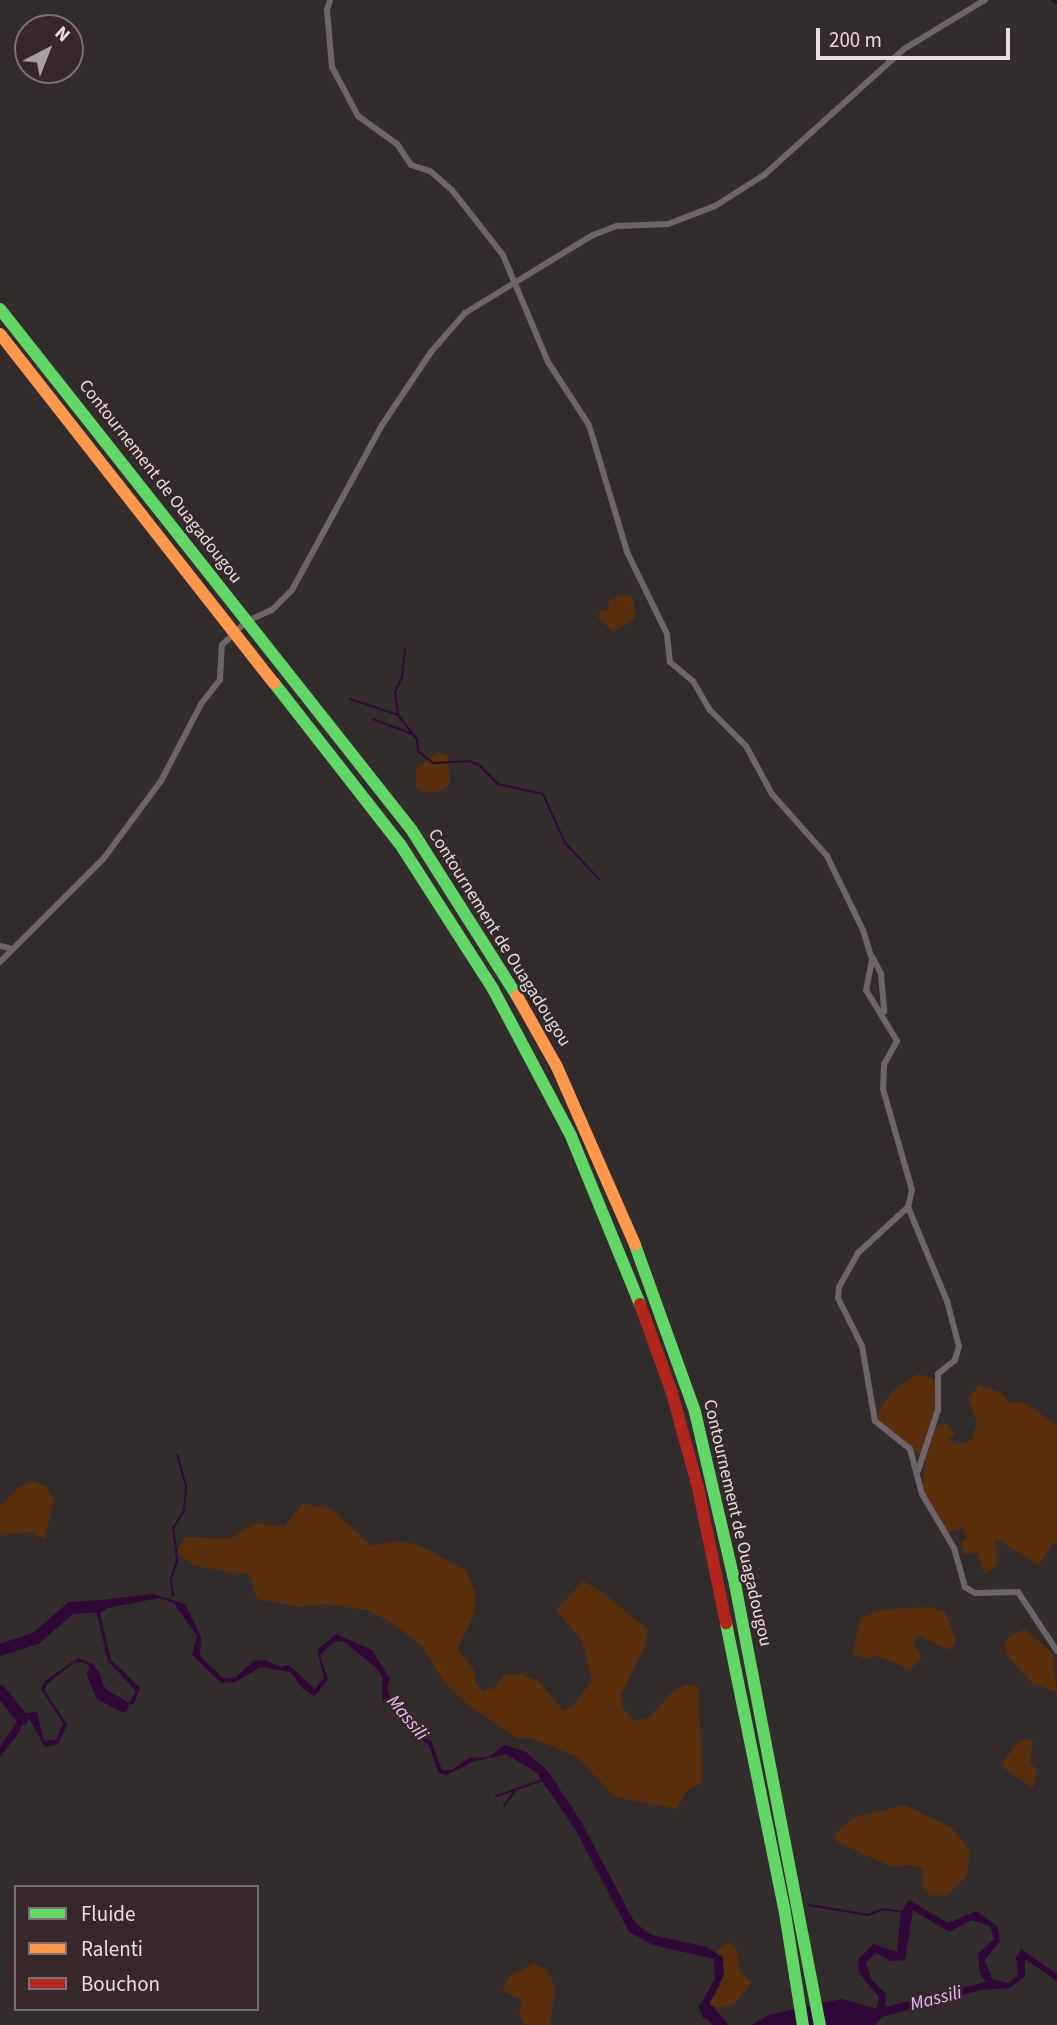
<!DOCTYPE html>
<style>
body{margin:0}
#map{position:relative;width:1057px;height:2025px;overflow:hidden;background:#322c2c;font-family:"Source Sans 3",sans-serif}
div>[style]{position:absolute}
.green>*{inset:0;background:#592e0c}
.water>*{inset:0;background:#2f0838}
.stream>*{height:2px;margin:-1px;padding:0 1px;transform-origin:1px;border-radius:1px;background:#2f0838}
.river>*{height:12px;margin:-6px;padding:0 6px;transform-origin:6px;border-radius:6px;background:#2f0838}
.street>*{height:6px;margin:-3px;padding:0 3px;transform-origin:3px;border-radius:3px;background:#6e6469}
.fast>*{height:12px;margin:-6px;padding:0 6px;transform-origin:6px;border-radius:6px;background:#63d668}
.slow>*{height:12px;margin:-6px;padding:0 6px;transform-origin:6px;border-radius:6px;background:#ff974d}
.jam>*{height:12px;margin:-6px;padding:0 6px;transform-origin:6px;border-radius:6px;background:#b3261e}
span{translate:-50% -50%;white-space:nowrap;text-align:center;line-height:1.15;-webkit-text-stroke:5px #36282a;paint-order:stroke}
.street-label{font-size:18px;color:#e7dddf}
.water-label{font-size:19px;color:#eebafb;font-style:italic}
.legend{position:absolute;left:14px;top:1885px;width:245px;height:126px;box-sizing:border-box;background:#36282a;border:2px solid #7d7072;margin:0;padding:9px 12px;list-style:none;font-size:21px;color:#e7dddf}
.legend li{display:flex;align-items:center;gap:14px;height:35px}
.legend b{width:35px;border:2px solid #7d7072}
.north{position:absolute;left:14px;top:14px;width:70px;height:70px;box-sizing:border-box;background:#36282a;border:2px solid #7d7072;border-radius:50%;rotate:42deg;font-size:19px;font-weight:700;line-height:28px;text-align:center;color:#e7dddf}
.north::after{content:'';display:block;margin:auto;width:24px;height:32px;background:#a89fa0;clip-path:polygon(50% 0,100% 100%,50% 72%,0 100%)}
.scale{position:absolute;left:816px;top:28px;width:194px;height:32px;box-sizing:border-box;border:4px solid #e7dddf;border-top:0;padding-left:9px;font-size:21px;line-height:24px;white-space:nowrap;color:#e7dddf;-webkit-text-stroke:5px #36282a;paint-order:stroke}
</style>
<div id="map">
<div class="green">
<div style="clip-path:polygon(624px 595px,633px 597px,635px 619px,613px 632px,598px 618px,600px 610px,610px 609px,607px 601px)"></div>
<div style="clip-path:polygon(438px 752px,448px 756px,450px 784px,439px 792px,423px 792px,416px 786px,416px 768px)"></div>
<div style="clip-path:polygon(918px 1374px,939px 1381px,935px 1428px,945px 1423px,955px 1434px,949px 1439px,953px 1444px,971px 1441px,977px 1423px,968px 1399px,979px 1385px,1000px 1392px,1010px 1403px,1022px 1401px,1057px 1425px,1057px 1545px,1053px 1544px,1039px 1565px,995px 1538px,997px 1564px,985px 1575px,977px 1552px,965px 1555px,961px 1542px,968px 1537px,962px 1528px,944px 1534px,921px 1490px,926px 1460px,880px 1421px,877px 1414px,893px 1390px)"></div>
<div style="clip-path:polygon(33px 1481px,47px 1487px,54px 1500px,45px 1539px,29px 1532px,0 1536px,0 1506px,20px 1486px)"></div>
<div style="clip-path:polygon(303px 1503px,332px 1509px,371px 1546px,398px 1541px,418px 1545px,466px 1570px,476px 1594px,473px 1617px,457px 1649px,474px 1670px,475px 1682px,483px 1691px,494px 1688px,505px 1674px,521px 1674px,538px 1681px,563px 1710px,571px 1708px,592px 1681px,582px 1641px,556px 1610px,583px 1581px,604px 1593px,648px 1630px,646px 1644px,621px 1695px,623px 1708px,634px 1721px,649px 1718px,671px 1693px,688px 1684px,698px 1687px,703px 1782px,686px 1791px,677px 1809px,615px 1797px,576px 1756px,528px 1737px,518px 1739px,468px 1705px,444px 1682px,421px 1645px,392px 1623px,367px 1610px,323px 1604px,301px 1607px,257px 1599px,250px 1575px,194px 1566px,177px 1552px,185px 1537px,230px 1538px,256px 1523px,284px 1527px)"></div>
<div style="clip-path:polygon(931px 1607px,945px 1611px,956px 1642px,948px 1650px,919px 1635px,913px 1644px,922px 1657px,911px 1670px,878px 1656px,865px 1659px,853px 1654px,860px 1618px,885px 1609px)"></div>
<div style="clip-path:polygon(1025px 1629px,1053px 1654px,1057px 1692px,1032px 1683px,1007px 1655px,1005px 1644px,1011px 1635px)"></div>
<div style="clip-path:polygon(1020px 1740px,1033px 1741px,1030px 1762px,1037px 1770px,1033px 1788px,1005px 1769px,1003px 1762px)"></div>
<div style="clip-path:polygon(905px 1805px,952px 1828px,970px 1851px,967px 1875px,948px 1895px,931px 1896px,923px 1888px,923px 1869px,912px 1865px,892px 1867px,835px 1841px,836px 1833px,855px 1817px)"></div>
<div style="clip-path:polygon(729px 1942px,736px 1947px,740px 1972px,752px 1983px,734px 2004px,719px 2008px,709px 2005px,720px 1985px,723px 1958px,717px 1951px)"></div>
<div style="clip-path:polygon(534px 1963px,548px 1971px,555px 1987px,550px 2025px,525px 2025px,519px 2016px,522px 2000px,502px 1991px,509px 1977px)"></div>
</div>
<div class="water">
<div style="clip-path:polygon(153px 1594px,185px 1604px,201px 1637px,200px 1656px,223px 1678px,235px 1678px,253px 1661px,265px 1660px,280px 1667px,289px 1665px,315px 1689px,324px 1677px,317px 1650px,336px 1634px,372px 1650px,390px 1679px,387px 1688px,391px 1701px,413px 1715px,418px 1735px,431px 1741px,442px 1770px,452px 1770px,469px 1758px,489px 1757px,505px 1745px,526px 1752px,547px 1770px,580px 1820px,635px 1923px,652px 1935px,707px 1947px,723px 1958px,724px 1975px,709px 2005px,713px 2021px,703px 2018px,699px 2007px,715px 1979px,714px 1959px,653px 1945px,629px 1932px,577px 1832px,536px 1772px,506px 1754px,472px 1762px,447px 1775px,439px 1773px,428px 1744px,416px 1738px,401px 1713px,382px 1702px,382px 1677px,377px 1669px,345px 1642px,335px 1641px,320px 1655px,328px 1679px,315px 1696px,303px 1689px,290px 1672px,261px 1667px,235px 1682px,221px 1683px,192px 1655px,197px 1636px,174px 1603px,159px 1598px,103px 1609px,100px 1614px,111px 1660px,140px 1688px,134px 1704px,115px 1706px,110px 1700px,128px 1705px,136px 1691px,108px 1661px,95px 1606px,102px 1600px)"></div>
<div style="clip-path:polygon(78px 1658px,95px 1665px,98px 1688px,88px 1665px,82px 1662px,73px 1663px,46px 1685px,45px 1691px,67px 1725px,58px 1744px,45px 1747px,26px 1713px,37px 1712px,44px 1741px,56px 1740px,63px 1723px,41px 1689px,45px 1681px)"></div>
<div style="clip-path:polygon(19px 1719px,24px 1719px,20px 1731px,0 1757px,0 1747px)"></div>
<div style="clip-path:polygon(evenodd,909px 1900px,948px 1923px,977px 1911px,997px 1926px,1000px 1941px,985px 1960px,992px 1979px,1009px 1983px,1018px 1976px,1016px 1957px,1021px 1949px,1057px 1974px,1057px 1981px,1025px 1959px,1025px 1976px,1010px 1988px,981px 1990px,882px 2017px,875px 2025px,752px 2025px,768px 2015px,842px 1999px,876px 2009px,879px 1997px,859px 1973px,858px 1959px,873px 1944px,897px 1952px,901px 1912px,909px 1900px,913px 1910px,949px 1932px,971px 1920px,990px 1926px,994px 1939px,978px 1954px,980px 1973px,986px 1982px,885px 2007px,886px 1994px,871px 1979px,866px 1963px,876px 1953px,891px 1961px,905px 1960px,913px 1910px)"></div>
</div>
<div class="stream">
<div style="left:1052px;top:0;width:6px;rotate:31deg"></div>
<div style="left:350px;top:699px;width:51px;rotate:18.4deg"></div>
<div style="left:398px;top:715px;width:31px;rotate:52deg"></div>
<div style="left:417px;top:739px;width:12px;rotate:85deg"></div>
<div style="left:418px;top:751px;width:19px;rotate:39deg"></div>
<div style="left:433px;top:763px;width:35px;rotate:-3deg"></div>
<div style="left:468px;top:761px;width:10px;rotate:17deg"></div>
<div style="left:478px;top:764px;width:28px;rotate:45deg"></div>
<div style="left:498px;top:784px;width:46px;rotate:12.5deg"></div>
<div style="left:543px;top:794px;width:54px;rotate:65.8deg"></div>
<div style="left:565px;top:843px;width:50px;rotate:46.6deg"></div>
<div style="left:398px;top:715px;width:23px;rotate:-97deg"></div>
<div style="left:395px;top:692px;width:17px;rotate:-65deg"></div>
<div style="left:402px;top:677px;width:28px;rotate:-84deg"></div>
<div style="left:373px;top:719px;width:42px;rotate:21deg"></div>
<div style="left:173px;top:1596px;width:17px;rotate:-97deg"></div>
<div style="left:171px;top:1579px;width:20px;rotate:-72deg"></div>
<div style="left:177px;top:1560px;width:32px;rotate:-97deg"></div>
<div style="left:173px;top:1528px;width:20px;rotate:-57deg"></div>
<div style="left:184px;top:1511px;width:25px;rotate:-85deg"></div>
<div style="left:186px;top:1486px;width:32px;rotate:-106deg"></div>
<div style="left:496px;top:1796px;width:50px;rotate:-18.8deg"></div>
<div style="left:504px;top:1806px;width:19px;rotate:-55deg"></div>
<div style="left:809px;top:1905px;width:60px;rotate:9.6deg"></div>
<div style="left:868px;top:1915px;width:16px;rotate:-22deg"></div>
<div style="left:883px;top:1909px;width:20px;rotate:9deg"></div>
</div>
<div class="river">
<div style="left:0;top:1650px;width:38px;rotate:-18deg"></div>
<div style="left:36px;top:1638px;width:46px;rotate:-40.6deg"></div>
<div style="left:71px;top:1608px;width:30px;rotate:-4deg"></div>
<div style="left:93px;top:1674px;width:22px;rotate:68deg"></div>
<div style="left:101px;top:1694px;width:25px;rotate:29deg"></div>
<div style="left:0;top:1691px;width:36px;rotate:51deg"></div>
<div style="left:705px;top:2007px;width:24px;rotate:48deg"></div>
</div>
<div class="street">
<div style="left:330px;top:0;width:10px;rotate:107deg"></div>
<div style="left:327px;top:10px;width:57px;rotate:85deg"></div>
<div style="left:332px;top:67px;width:55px;rotate:62deg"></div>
<div style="left:358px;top:116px;width:48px;rotate:35.7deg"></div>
<div style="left:397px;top:144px;width:25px;rotate:56deg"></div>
<div style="left:411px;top:165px;width:20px;rotate:18deg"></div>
<div style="left:430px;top:171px;width:29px;rotate:41deg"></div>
<div style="left:452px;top:190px;width:83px;rotate:51.9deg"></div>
<div style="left:503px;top:255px;width:116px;rotate:67.2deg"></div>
<div style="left:548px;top:362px;width:75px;rotate:56.9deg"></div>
<div style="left:589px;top:425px;width:133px;rotate:73.3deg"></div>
<div style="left:627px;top:552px;width:91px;rotate:64deg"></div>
<div style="left:667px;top:634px;width:28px;rotate:84deg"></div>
<div style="left:670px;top:662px;width:30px;rotate:40deg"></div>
<div style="left:693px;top:681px;width:34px;rotate:60deg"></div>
<div style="left:710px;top:710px;width:51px;rotate:45deg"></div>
<div style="left:746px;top:746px;width:55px;rotate:61.6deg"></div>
<div style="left:772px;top:794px;width:83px;rotate:48.4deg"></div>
<div style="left:827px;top:856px;width:82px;rotate:64.1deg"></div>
<div style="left:863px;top:930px;width:31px;rotate:73deg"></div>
<div style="left:872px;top:960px;width:31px;rotate:101deg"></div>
<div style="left:866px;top:990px;width:60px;rotate:58.7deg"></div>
<div style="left:897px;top:1041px;width:26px;rotate:119deg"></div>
<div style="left:884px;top:1064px;width:25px;rotate:92deg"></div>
<div style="left:883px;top:1089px;width:105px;rotate:74deg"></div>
<div style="left:912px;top:1190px;width:17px;rotate:103deg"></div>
<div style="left:908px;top:1207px;width:68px;rotate:137.4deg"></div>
<div style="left:858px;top:1253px;width:39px;rotate:119deg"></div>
<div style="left:839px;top:1287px;width:11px;rotate:95deg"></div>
<div style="left:838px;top:1298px;width:54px;rotate:63.4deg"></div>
<div style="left:862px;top:1346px;width:76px;rotate:80.2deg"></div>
<div style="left:875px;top:1421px;width:45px;rotate:38.7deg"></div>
<div style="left:910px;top:1449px;width:47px;rotate:75.1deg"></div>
<div style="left:922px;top:1494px;width:63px;rotate:59.3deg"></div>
<div style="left:954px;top:1548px;width:41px;rotate:74.2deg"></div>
<div style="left:965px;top:1587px;width:12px;rotate:31deg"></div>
<div style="left:975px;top:1593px;width:43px;rotate:-1.3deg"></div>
<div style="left:1018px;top:1592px;width:71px;rotate:56.5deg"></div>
<div style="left:0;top:946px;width:13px;rotate:13deg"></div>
<div style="left:873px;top:958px;width:18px;rotate:63deg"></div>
<div style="left:881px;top:974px;width:38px;rotate:85deg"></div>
<div style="left:0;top:962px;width:147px;rotate:-45deg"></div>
<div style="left:104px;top:858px;width:96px;rotate:-53.5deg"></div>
<div style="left:161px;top:781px;width:87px;rotate:-62.5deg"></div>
<div style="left:201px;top:704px;width:31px;rotate:-52deg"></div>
<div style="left:220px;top:680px;width:35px;rotate:-87deg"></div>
<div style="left:222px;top:645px;width:35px;rotate:-44deg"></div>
<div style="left:247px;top:621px;width:27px;rotate:-24deg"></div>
<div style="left:272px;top:610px;width:28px;rotate:-45deg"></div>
<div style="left:292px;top:590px;width:188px;rotate:-61.4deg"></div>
<div style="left:382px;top:425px;width:88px;rotate:-56.1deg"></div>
<div style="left:431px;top:352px;width:52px;rotate:-48.9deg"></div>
<div style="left:465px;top:313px;width:150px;rotate:-31.4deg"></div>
<div style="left:593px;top:235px;width:26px;rotate:-21deg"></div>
<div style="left:617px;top:226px;width:51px;rotate:-2.2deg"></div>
<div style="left:668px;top:224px;width:50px;rotate:-21deg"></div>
<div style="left:715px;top:206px;width:58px;rotate:-32.3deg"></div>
<div style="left:764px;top:175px;width:188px;rotate:-42deg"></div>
<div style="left:904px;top:49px;width:95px;rotate:-31.2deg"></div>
<div style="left:908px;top:1207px;width:102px;rotate:67.5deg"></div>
<div style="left:947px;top:1301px;width:47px;rotate:75.1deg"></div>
<div style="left:959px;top:1346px;width:15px;rotate:106deg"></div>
<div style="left:955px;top:1360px;width:22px;rotate:141deg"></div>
<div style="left:938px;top:1374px;width:36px;rotate:90deg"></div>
<div style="left:938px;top:1410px;width:64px;rotate:108.2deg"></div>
</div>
<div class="fast">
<div style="left:0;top:309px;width:663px;rotate:51.68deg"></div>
<div style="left:411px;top:829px;width:198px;rotate:57.6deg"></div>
<div style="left:274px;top:683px;width:204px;rotate:52deg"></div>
<div style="left:400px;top:844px;width:172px;rotate:57.3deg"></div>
<div style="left:493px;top:989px;width:166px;rotate:62deg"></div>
<div style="left:571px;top:1136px;width:182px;rotate:67.7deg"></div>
<div style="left:635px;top:1245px;width:177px;rotate:70.2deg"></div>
<div style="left:695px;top:1412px;width:177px;rotate:76.9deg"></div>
<div style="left:735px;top:1584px;width:449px;rotate:79.1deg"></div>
<div style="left:726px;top:1623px;width:290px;rotate:78.5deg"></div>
<div style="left:784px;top:1907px;width:120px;rotate:80.9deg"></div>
</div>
<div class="slow">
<div style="left:0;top:334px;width:444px;rotate:51.9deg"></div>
<div style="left:517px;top:996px;width:81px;rotate:60.6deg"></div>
<div style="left:557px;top:1067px;width:194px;rotate:66.3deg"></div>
</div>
<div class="jam">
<div style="left:640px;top:1304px;width:95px;rotate:70.2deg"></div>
<div style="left:672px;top:1393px;width:98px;rotate:74.7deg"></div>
<div style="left:698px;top:1488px;width:138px;rotate:78.3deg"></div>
</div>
<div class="street-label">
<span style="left:160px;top:482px;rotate:52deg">Contournement de Ouagadougou</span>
<span style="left:499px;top:938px;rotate:58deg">Contournement de Ouagadougou</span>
<span style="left:737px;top:1523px;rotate:77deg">Contournement de Ouagadougou</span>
</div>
<div class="water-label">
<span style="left:407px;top:1718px;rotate:50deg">Massili</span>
<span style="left:936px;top:1999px;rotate:-14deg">Massili</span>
</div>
<ul class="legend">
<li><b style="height:9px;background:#63d668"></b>Fluide</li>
<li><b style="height:9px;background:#ff974d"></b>Ralenti</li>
<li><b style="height:9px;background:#b3261e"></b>Bouchon</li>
</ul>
<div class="north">N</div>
<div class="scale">200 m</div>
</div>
